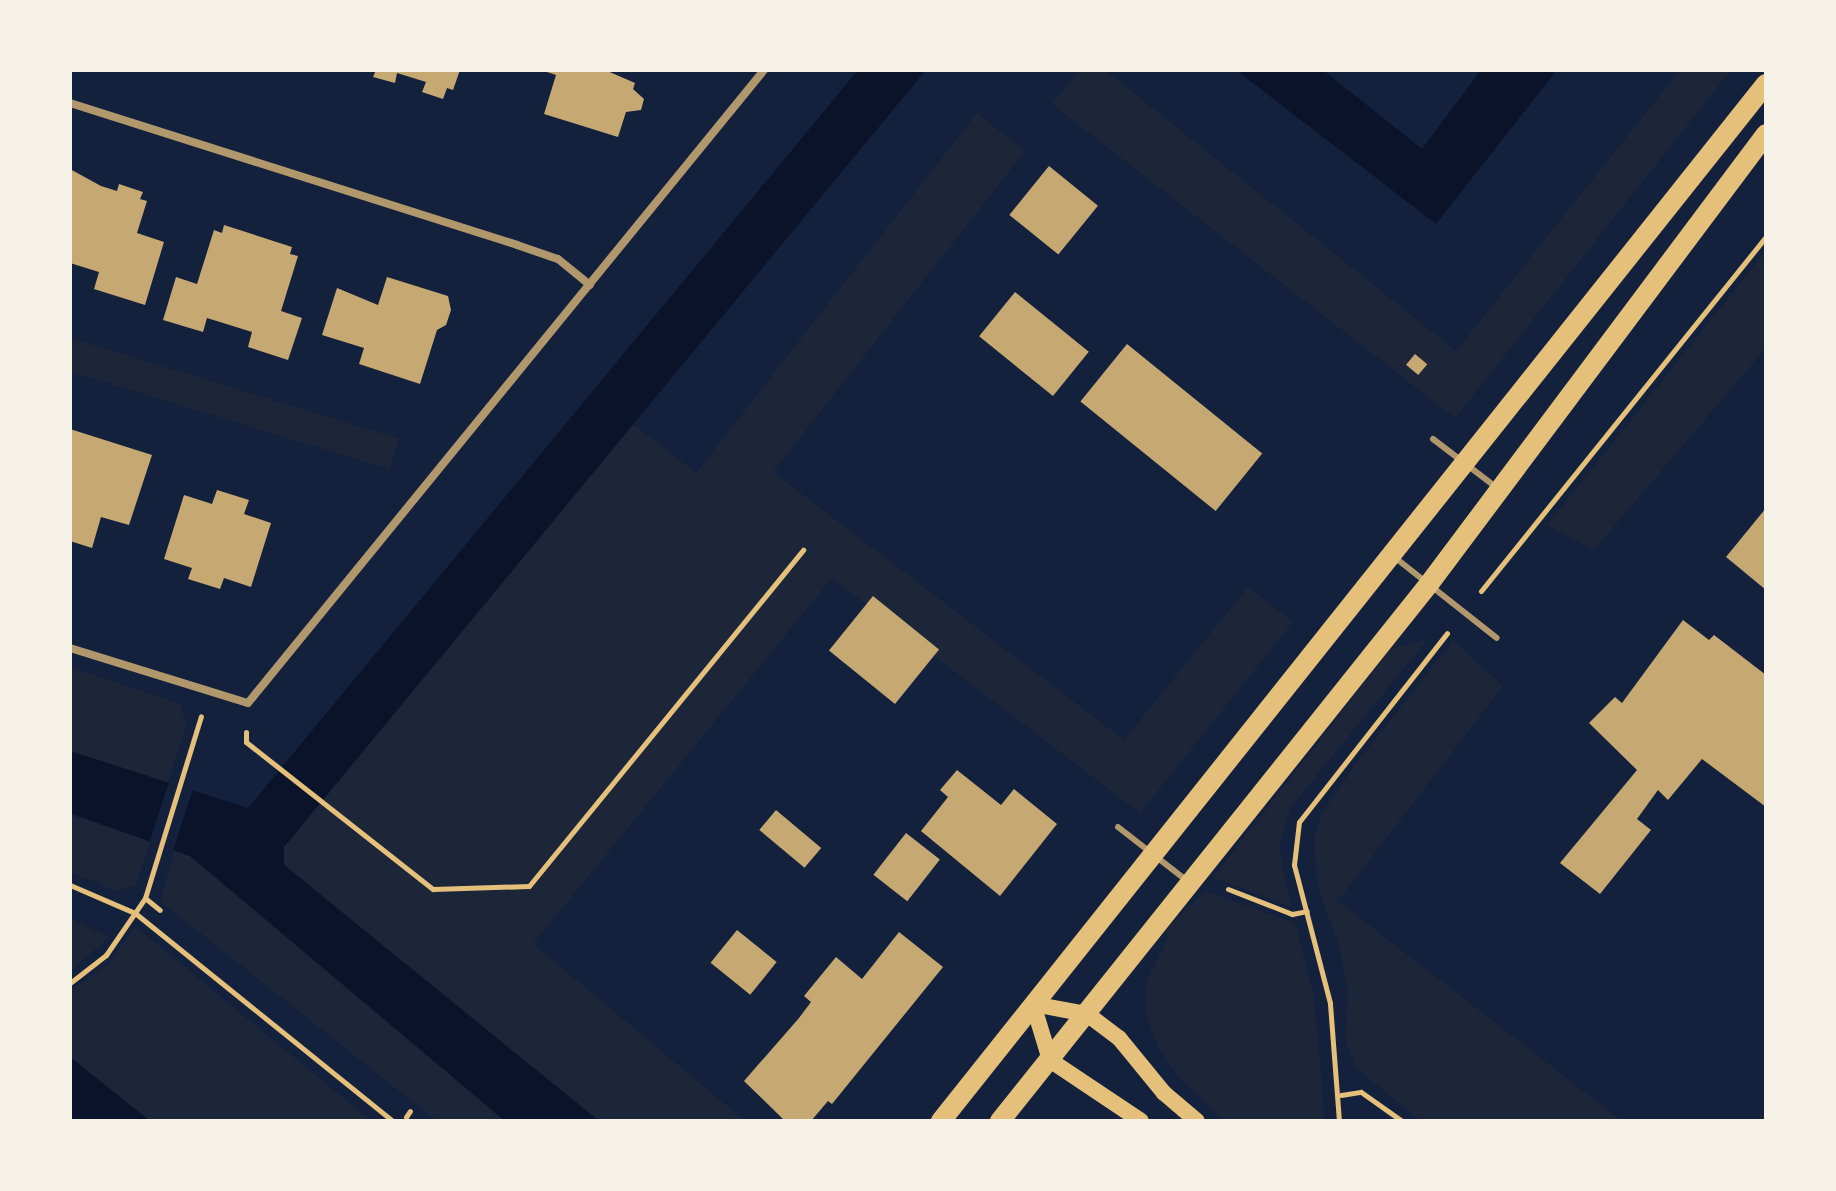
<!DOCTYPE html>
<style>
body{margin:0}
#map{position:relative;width:1836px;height:1191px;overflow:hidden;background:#14213d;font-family:"Alegreya Sans",sans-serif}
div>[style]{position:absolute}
.green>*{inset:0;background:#1d2539;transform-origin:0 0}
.water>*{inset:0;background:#0b132b}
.pier>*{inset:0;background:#14213d;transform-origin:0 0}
.building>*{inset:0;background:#c6a872;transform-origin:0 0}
.path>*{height:5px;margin:-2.5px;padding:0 2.5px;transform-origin:2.5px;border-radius:2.5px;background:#e5c07b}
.service>*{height:6px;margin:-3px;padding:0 3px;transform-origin:3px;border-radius:3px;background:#b1986c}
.minor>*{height:8px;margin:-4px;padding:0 4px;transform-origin:4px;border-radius:4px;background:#b1986c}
.secondary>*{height:16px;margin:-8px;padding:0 8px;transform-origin:8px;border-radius:8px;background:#e5c07b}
.primary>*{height:20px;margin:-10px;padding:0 10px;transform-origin:10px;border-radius:10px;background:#e5c07b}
span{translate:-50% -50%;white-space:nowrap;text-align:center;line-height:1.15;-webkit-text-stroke:6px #f6f1e7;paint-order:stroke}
.frame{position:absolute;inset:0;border:72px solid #f6f1e7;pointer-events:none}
</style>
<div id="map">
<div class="green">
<div style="clip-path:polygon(1080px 70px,1105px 70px,1456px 351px,1680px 70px,1731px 70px,1455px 418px,1052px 104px)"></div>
<div style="clip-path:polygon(977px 113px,1025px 151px,773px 472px,1124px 740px,1248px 587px,1293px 622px,1140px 813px,832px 578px,533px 944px,745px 1121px,599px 1121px,284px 865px,284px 847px,633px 424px,696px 473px)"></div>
<div style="clip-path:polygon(1766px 251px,1766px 348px,1594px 550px,1547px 525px)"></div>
<div style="left:70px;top:338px;width:344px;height:32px;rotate:17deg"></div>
<div style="clip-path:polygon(1427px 640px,1290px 808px,1279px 848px,1291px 907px,1213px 877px,1392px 648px)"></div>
<div style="clip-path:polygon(1453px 641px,1503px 686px,1338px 901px,1622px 1121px,1421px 1121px,1356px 1068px,1345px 1040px,1348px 991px,1340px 949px,1317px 884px,1314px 840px,1321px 814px,1354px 766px)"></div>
<div style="clip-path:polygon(70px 667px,180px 704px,186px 725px,168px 783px,70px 751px)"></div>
<div style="clip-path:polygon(70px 815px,151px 841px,136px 885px,117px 891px,70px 872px)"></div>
<div style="clip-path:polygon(175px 849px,190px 856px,505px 1121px,437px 1121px,160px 901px)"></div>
<div style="clip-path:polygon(1205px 891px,1295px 923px,1314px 997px,1325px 1121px,1224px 1121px,1176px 1074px,1158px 1046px,1146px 1015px,1146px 982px,1169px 936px,1165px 931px)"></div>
<div style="clip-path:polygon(70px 918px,109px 937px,70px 972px)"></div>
<div style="clip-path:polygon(134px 927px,146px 935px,371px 1121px,150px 1121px,70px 1057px,70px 990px,109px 964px)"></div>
</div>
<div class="water">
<div style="clip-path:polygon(858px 70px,926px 70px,284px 847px,284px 865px,599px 1121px,505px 1121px,190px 856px,70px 813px,70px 751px,248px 808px)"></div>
<div style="clip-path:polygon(1236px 70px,1323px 70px,1422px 149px,1481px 70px,1557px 70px,1436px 224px)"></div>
<div style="clip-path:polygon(70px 1057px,150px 1121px,70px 1121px)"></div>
</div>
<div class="pier">
<div style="left:170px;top:779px;width:25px;height:69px;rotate:18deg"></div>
</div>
<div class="building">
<div style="clip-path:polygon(376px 70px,460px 70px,453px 90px,447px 88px,443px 99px,422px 92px,426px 82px,397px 73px,395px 83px,373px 77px)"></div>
<div style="clip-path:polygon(541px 70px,605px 70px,635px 83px,633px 89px,644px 99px,641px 110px,626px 112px,618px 137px,544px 114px,556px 75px)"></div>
<div style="left:1049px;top:166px;width:63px;height:63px;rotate:39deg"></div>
<div style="clip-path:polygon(70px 169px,101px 186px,117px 191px,119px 184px,143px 192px,140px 199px,147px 201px,137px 233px,164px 242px,145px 305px,94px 289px,99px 272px,70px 263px)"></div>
<div style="clip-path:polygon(224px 225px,292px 247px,290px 254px,298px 256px,281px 311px,302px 318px,288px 360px,248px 347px,252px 332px,207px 318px,203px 332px,163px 320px,176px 277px,197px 284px,214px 230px,222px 233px)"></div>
<div style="clip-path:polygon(387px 277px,448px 296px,451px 310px,446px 325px,437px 330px,420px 384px,359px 364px,364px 348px,322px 335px,337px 288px,378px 305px)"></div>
<div style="left:1015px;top:292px;width:95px;height:57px;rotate:39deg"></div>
<div style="left:1127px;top:344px;width:174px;height:74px;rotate:39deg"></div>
<div style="left:1415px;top:354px;width:16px;height:14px;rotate:40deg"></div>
<div style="clip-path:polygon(70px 429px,152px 455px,129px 525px,101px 517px,92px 548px,70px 541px)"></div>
<div style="clip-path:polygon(217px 490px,249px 500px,244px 514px,271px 523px,251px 587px,224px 578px,220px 589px,188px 579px,192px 568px,164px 559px,184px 495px,212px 504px)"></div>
<div style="clip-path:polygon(1766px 508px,1766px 590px,1726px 557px)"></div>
<div style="left:873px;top:596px;width:85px;height:70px;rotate:39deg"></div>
<div style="clip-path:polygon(1683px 620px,1709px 640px,1714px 635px,1766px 675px,1766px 807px,1702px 759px,1668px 800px,1658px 790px,1637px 819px,1651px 830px,1600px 894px,1560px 863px,1637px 770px,1589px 723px,1615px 697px,1622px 703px)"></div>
<div style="clip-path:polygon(957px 770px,1001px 805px,1014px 789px,1057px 824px,1000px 896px,921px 831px,948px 797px,940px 790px)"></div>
<div style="left:776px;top:810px;width:59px;height:26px;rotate:40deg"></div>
<div style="left:906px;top:833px;width:43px;height:53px;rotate:38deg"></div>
<div style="left:737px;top:930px;width:51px;height:42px;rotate:39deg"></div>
<div style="clip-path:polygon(899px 932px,943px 967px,832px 1104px,828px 1101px,811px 1121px,785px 1121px,744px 1081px,799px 1018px,811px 1002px,804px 996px,836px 957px,862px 979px)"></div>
</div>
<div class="path">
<div style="left:1481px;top:591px;width:455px;rotate:-51.2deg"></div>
<div style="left:246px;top:732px;width:10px;rotate:90deg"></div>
<div style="left:246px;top:742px;width:238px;rotate:38.2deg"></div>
<div style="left:433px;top:889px;width:96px;rotate:-1.8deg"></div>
<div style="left:529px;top:886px;width:434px;rotate:-50.8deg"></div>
<div style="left:70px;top:885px;width:71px;rotate:23.3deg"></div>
<div style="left:135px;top:913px;width:331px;rotate:38.9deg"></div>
<div style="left:1228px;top:889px;width:69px;rotate:21.3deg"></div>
<div style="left:1292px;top:914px;width:15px;rotate:-11deg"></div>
<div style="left:145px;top:898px;width:19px;rotate:39deg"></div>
<div style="left:70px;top:983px;width:46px;rotate:-37.9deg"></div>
<div style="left:106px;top:955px;width:69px;rotate:-55.6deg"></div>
<div style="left:145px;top:898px;width:190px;rotate:-72.9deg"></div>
<div style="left:1341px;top:1095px;width:20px;rotate:-9deg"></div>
<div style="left:1361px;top:1092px;width:50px;rotate:35.3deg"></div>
<div style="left:406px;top:1117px;width:7px;rotate:-56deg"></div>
<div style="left:1339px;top:1121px;width:118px;rotate:-94.4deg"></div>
<div style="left:1330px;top:1003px;width:143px;rotate:-104.6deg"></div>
<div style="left:1294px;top:865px;width:43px;rotate:-83.4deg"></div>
<div style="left:1299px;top:822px;width:240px;rotate:-51.9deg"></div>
</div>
<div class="service">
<div style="left:1433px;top:439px;width:81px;rotate:37.4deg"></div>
<div style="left:1393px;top:556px;width:132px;rotate:38.3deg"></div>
<div style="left:1118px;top:827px;width:86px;rotate:37.9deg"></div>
</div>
<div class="minor">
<div style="left:70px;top:103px;width:469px;rotate:17.6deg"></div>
<div style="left:517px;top:245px;width:43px;rotate:18.9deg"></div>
<div style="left:558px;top:259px;width:41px;rotate:39.1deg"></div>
<div style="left:70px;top:648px;width:186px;rotate:17.2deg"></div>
<div style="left:248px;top:703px;width:817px;rotate:-50.81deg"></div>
</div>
<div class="secondary">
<div style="left:1141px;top:1121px;width:110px;rotate:-146.2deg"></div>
<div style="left:1050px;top:1060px;width:59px;rotate:-106.9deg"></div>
<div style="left:1033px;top:1004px;width:55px;rotate:10.5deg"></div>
<div style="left:1087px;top:1014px;width:40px;rotate:37deg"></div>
<div style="left:1119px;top:1038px;width:71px;rotate:50.7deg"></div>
<div style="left:1164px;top:1093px;width:43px;rotate:40.3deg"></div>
</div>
<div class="primary">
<div style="left:941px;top:1121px;width:1325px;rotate:-51.5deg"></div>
<div style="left:1000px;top:1121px;width:687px;rotate:-51.38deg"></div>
<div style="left:1429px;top:584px;width:562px;rotate:-53.17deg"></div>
</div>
<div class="frame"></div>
</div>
